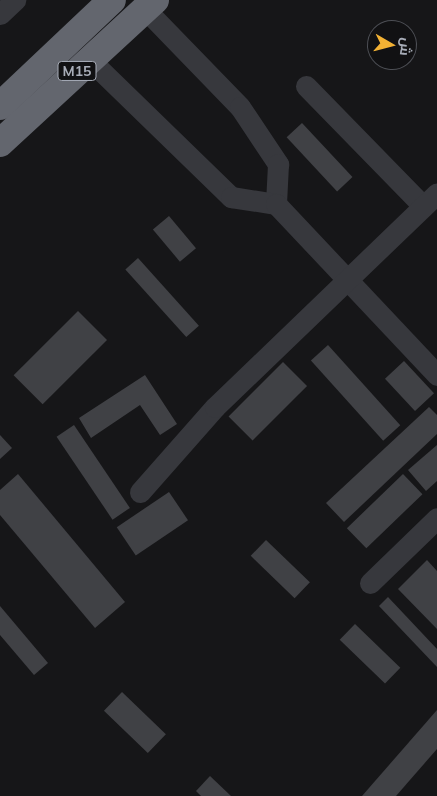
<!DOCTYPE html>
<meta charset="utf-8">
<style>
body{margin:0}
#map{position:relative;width:437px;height:796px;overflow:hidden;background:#161618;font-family:Mulish,Cairo,sans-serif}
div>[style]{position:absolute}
.building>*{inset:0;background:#404145;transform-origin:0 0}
.minor>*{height:21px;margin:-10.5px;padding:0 10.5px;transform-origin:10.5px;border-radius:10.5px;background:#37383d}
.highway>*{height:28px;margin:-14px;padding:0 14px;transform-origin:14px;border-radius:14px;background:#63666e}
span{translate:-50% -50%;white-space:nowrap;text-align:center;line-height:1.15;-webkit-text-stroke:5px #111113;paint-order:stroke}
.shield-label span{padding:1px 4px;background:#111113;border:1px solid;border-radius:4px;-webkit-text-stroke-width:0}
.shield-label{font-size:14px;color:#a8adb8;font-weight:700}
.north{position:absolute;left:367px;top:20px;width:50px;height:50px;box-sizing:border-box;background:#111113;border:1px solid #4d4f55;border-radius:50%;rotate:98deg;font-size:14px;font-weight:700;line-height:20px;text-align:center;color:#a8adb8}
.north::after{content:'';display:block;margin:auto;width:18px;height:22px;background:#f2b134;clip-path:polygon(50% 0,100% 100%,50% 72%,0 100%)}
</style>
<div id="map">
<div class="building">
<div style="left:302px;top:123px;width:74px;height:21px;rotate:47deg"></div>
<div style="left:169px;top:216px;width:42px;height:21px;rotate:50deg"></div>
<div style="left:138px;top:258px;width:91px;height:17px;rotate:48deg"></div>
<div style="left:78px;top:311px;width:41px;height:91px;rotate:45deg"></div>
<div style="left:328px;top:345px;width:108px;height:23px;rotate:48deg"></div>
<div style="left:404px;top:361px;width:44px;height:26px;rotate:47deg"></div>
<div style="left:283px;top:362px;width:34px;height:77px;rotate:45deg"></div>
<div style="clip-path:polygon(145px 375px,177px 424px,160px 435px,140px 405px,91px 438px,79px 418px)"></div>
<div style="clip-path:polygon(429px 407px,437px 415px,437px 434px,344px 522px,326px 503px)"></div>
<div style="left:74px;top:425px;width:100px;height:21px;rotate:56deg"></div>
<div style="clip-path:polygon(0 435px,12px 448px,0 459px)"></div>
<div style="clip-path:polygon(437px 445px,437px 481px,426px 491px,408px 470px)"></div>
<div style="clip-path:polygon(18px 474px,125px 602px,95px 628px,0 515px,0 490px)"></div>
<div style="left:403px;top:474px;width:28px;height:78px;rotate:46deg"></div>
<div style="left:169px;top:492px;width:34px;height:63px;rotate:56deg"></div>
<div style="left:266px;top:540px;width:61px;height:22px;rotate:44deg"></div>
<div style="clip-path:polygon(427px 560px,437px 571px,437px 629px,398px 589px)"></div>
<div style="clip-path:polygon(388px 597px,437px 649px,437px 667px,379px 606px)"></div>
<div style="clip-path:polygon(0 606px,48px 663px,34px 675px,0 635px)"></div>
<div style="left:355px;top:624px;width:63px;height:22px;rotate:44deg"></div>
<div style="left:122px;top:692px;width:61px;height:26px;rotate:44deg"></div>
<div style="clip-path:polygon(437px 710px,437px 749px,396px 796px,362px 796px)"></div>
<div style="clip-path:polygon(210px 776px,231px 796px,201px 796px,196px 791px)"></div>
</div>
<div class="minor">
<div style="left:145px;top:9px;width:136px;rotate:45.9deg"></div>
<div style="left:240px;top:107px;width:69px;rotate:56.3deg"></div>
<div style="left:278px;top:164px;width:40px;rotate:92.9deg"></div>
<div style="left:0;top:14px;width:21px;rotate:-43deg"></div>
<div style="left:90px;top:60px;width:197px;rotate:44.2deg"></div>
<div style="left:231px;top:197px;width:46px;rotate:8.8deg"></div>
<div style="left:276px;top:204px;width:235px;rotate:46.7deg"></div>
<div style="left:306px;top:86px;width:168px;rotate:45.7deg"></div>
<div style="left:140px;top:492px;width:113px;rotate:-48.6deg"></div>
<div style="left:215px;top:407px;width:308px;rotate:-43.9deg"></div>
<div style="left:370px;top:583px;width:93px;rotate:-44.1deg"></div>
</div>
<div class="highway">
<div style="left:0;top:106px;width:154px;rotate:-43.4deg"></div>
<div style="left:0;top:143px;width:211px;rotate:-42.7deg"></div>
</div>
<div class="shield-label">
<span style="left:77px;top:71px">M15</span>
</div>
<div class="north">ش</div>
</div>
